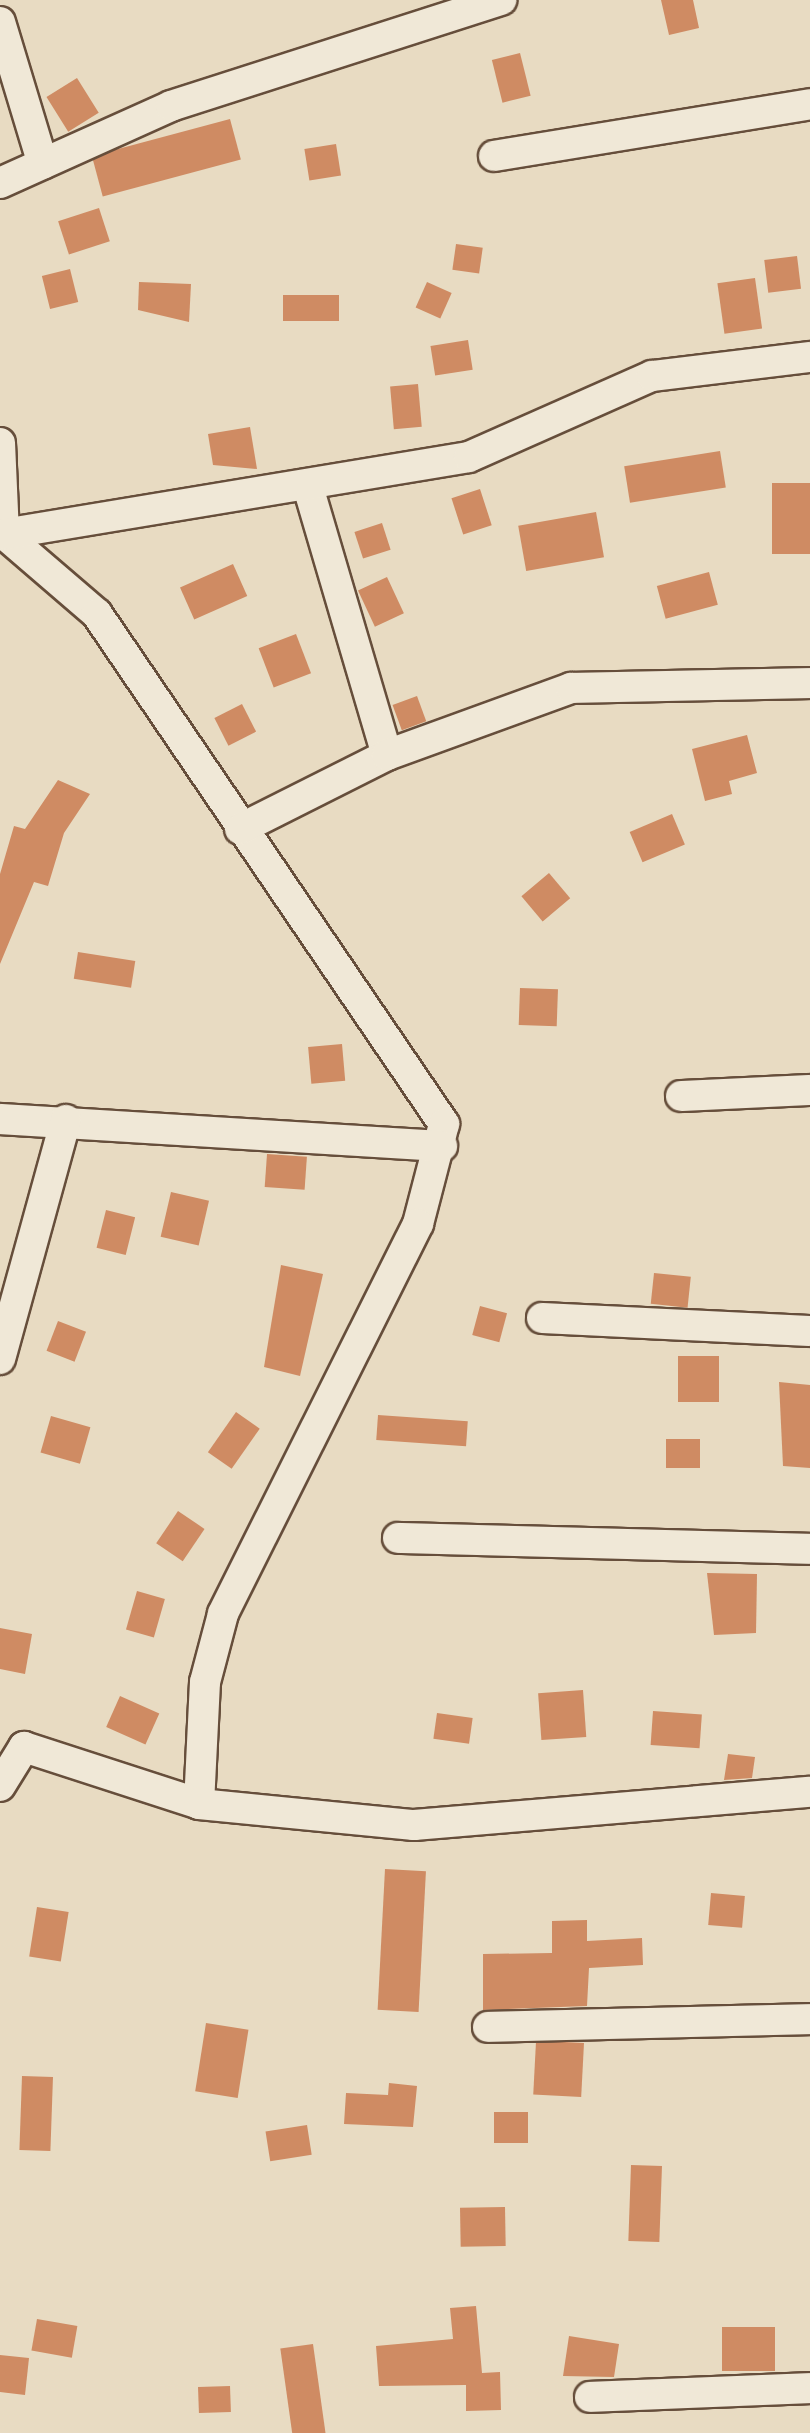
<!DOCTYPE html>
<style>
body{margin:0}
#map{position:relative;width:810px;height:2433px;overflow:hidden;background:#e8dbc2;font-family:"IM FELL Great Primer",serif}
div>[style]{position:absolute}
.building>*{inset:0;background:#cf8b63;transform-origin:0 0}
.roads{filter:drop-shadow(2px 0 #664e3b) drop-shadow(-2px 0 #664e3b) drop-shadow(0 2px #664e3b) drop-shadow(0 -2px #664e3b)}
.street>*{height:30px;margin:-15px;padding:0 15px;transform-origin:15px;border-radius:15px;background:#f0e8d7}
span{translate:-50% -50%;white-space:nowrap;text-align:center;line-height:1.15;-webkit-text-stroke:10px #f0e8d7;paint-order:stroke}
</style>
<div id="map">
<div class="building">
<div style="clip-path:polygon(661px 0,693px 0,699px 28px,669px 35px)"></div>
<div style="left:520px;top:53px;width:44px;height:29px;rotate:76deg"></div>
<div style="left:77px;top:78px;width:41px;height:36px;rotate:58deg"></div>
<div style="left:230px;top:119px;width:42px;height:143px;rotate:75deg"></div>
<div style="left:336px;top:144px;width:32px;height:32px;rotate:81deg"></div>
<div style="left:99px;top:208px;width:35px;height:43px;rotate:72deg"></div>
<div style="left:456px;top:244px;width:27px;height:26px;rotate:8deg"></div>
<div style="left:797px;top:256px;width:33px;height:33px;rotate:83deg"></div>
<div style="left:70px;top:269px;width:34px;height:29px;rotate:76deg"></div>
<div style="left:755px;top:278px;width:51px;height:38px;rotate:82deg"></div>
<div style="clip-path:polygon(139px 282px,191px 284px,189px 322px,138px 310px)"></div>
<div style="left:427px;top:282px;width:27px;height:28px;rotate:24deg"></div>
<div style="left:339px;top:295px;width:26px;height:56px;rotate:90deg"></div>
<div style="left:468px;top:340px;width:30px;height:38px;rotate:81deg"></div>
<div style="left:418px;top:384px;width:43px;height:28px;rotate:85deg"></div>
<div style="clip-path:polygon(250px 427px,257px 469px,213px 465px,208px 434px)"></div>
<div style="left:720px;top:451px;width:37px;height:97px;rotate:81deg"></div>
<div style="left:810px;top:483px;width:71px;height:38px;rotate:90deg"></div>
<div style="left:480px;top:489px;width:38px;height:30px;rotate:72deg"></div>
<div style="left:596px;top:512px;width:46px;height:79px;rotate:80deg"></div>
<div style="left:382px;top:523px;width:28px;height:29px;rotate:72deg"></div>
<div style="left:233px;top:564px;width:35px;height:58px;rotate:66deg"></div>
<div style="left:709px;top:572px;width:34px;height:54px;rotate:75deg"></div>
<div style="left:387px;top:577px;width:40px;height:32px;rotate:65deg"></div>
<div style="left:296px;top:634px;width:42px;height:40px;rotate:69deg"></div>
<div style="left:417px;top:696px;width:27px;height:26px;rotate:70deg"></div>
<div style="left:242px;top:704px;width:31px;height:31px;rotate:63deg"></div>
<div style="clip-path:polygon(747px 735px,757px 773px,729px 781px,732px 794px,705px 801px,692px 749px)"></div>
<div style="clip-path:polygon(58px 780px,90px 794px,64px 833px,48px 886px,34px 882px,0 964px,0 874px,14px 826px,25px 829px)"></div>
<div style="left:672px;top:814px;width:33px;height:46px;rotate:67deg"></div>
<div style="left:549px;top:873px;width:33px;height:36px;rotate:50deg"></div>
<div style="left:78px;top:952px;width:58px;height:27px;rotate:9deg"></div>
<div style="left:520px;top:988px;width:38px;height:37px;rotate:2deg"></div>
<div style="left:342px;top:1044px;width:37px;height:34px;rotate:85deg"></div>
<div style="left:267px;top:1154px;width:40px;height:33px;rotate:4deg"></div>
<div style="left:171px;top:1192px;width:39px;height:46px;rotate:13deg"></div>
<div style="left:106px;top:1210px;width:30px;height:39px;rotate:14deg"></div>
<div style="clip-path:polygon(281px 1265px,323px 1274px,300px 1376px,264px 1367px)"></div>
<div style="left:654px;top:1273px;width:37px;height:31px;rotate:6deg"></div>
<div style="left:480px;top:1306px;width:28px;height:30px;rotate:15deg"></div>
<div style="left:58px;top:1321px;width:30px;height:32px;rotate:21deg"></div>
<div style="left:719px;top:1356px;width:46px;height:41px;rotate:90deg"></div>
<div style="clip-path:polygon(779px 1382px,810px 1385px,810px 1468px,783px 1466px)"></div>
<div style="left:236px;top:1412px;width:29px;height:49px;rotate:35deg"></div>
<div style="left:378px;top:1415px;width:90px;height:25px;rotate:4deg"></div>
<div style="left:51px;top:1416px;width:41px;height:38px;rotate:16deg"></div>
<div style="left:666px;top:1439px;width:34px;height:29px"></div>
<div style="left:178px;top:1511px;width:32px;height:39px;rotate:34deg"></div>
<div style="clip-path:polygon(707px 1573px,757px 1574px,756px 1633px,714px 1635px)"></div>
<div style="left:137px;top:1591px;width:29px;height:40px;rotate:16deg"></div>
<div style="clip-path:polygon(0 1628px,32px 1634px,25px 1674px,0 1669px)"></div>
<div style="left:583px;top:1690px;width:47px;height:45px;rotate:86deg"></div>
<div style="left:120px;top:1696px;width:43px;height:34px;rotate:24deg"></div>
<div style="left:653px;top:1711px;width:49px;height:34px;rotate:4deg"></div>
<div style="left:437px;top:1713px;width:36px;height:26px;rotate:8deg"></div>
<div style="clip-path:polygon(728px 1754px,755px 1757px,752px 1778px,724px 1780px)"></div>
<div style="left:385px;top:1869px;width:41px;height:141px;rotate:3deg"></div>
<div style="left:711px;top:1893px;width:34px;height:32px;rotate:5deg"></div>
<div style="left:37px;top:1907px;width:32px;height:50px;rotate:9deg"></div>
<div style="clip-path:polygon(587px 1920px,587px 1941px,642px 1938px,643px 1965px,589px 1968px,587px 2006px,483px 2010px,483px 1954px,552px 1953px,552px 1921px)"></div>
<div style="left:206px;top:2023px;width:43px;height:69px;rotate:9deg"></div>
<div style="left:584px;top:2043px;width:54px;height:48px;rotate:93deg"></div>
<div style="left:22px;top:2076px;width:31px;height:74px;rotate:2deg"></div>
<div style="clip-path:polygon(389px 2083px,417px 2086px,413px 2127px,344px 2124px,346px 2093px,388px 2095px)"></div>
<div style="left:494px;top:2112px;width:34px;height:31px"></div>
<div style="left:307px;top:2125px;width:30px;height:42px;rotate:81deg"></div>
<div style="left:631px;top:2165px;width:31px;height:76px;rotate:2deg"></div>
<div style="left:505px;top:2207px;width:39px;height:45px;rotate:89deg"></div>
<div style="clip-path:polygon(476px 2306px,482px 2373px,500px 2372px,501px 2410px,466px 2411px,466px 2385px,379px 2386px,376px 2346px,453px 2339px,450px 2308px)"></div>
<div style="left:37px;top:2319px;width:41px;height:32px;rotate:10deg"></div>
<div style="left:775px;top:2327px;width:44px;height:53px;rotate:90deg"></div>
<div style="clip-path:polygon(569px 2336px,619px 2344px,614px 2377px,563px 2376px)"></div>
<div style="left:313px;top:2344px;width:90px;height:33px;rotate:82deg"></div>
<div style="clip-path:polygon(0 2355px,29px 2358px,25px 2395px,0 2392px)"></div>
<div style="left:230px;top:2386px;width:26px;height:32px;rotate:88deg"></div>
</div>
<div class="roads">
<div class="street">
<div style="left:0;top:22px;width:148px;rotate:73.2deg"></div>
<div style="left:494px;top:156px;width:320px;rotate:-9.3deg"></div>
<div style="left:0;top:183px;width:188px;rotate:-24.2deg"></div>
<div style="left:171px;top:106px;width:347px;rotate:-17.8deg"></div>
<div style="left:0;top:443px;width:91px;rotate:87.5deg"></div>
<div style="left:4px;top:534px;width:123px;rotate:40.7deg"></div>
<div style="left:97px;top:614px;width:617px;rotate:55.77deg"></div>
<div style="left:444px;top:1124px;width:103px;rotate:104.6deg"></div>
<div style="left:418px;top:1224px;width:436px;rotate:116.6deg"></div>
<div style="left:223px;top:1614px;width:70px;rotate:104.8deg"></div>
<div style="left:205px;top:1682px;width:122px;rotate:92.8deg"></div>
<div style="left:309px;top:490px;width:276px;rotate:73.6deg"></div>
<div style="left:4px;top:534px;width:471px;rotate:-9.4deg"></div>
<div style="left:469px;top:457px;width:200px;rotate:-23.9deg"></div>
<div style="left:652px;top:376px;width:159px;rotate:-6.9deg"></div>
<div style="left:240px;top:829px;width:165px;rotate:-26.7deg"></div>
<div style="left:387px;top:755px;width:196px;rotate:-20deg"></div>
<div style="left:571px;top:688px;width:239px;rotate:-1.2deg"></div>
<div style="left:681px;top:1096px;width:129px;rotate:-2.7deg"></div>
<div style="left:0;top:1119px;width:443px;rotate:3.5deg"></div>
<div style="left:542px;top:1318px;width:268px;rotate:2.8deg"></div>
<div style="left:0;top:1359px;width:248px;rotate:-74.6deg"></div>
<div style="left:398px;top:1538px;width:412px;rotate:1.5deg"></div>
<div style="left:0;top:1786px;width:46px;rotate:-58.4deg"></div>
<div style="left:24px;top:1747px;width:184px;rotate:18deg"></div>
<div style="left:199px;top:1804px;width:216px;rotate:5.6deg"></div>
<div style="left:414px;top:1825px;width:397px;rotate:-4.8deg"></div>
<div style="left:488px;top:2027px;width:322px;rotate:-1.4deg"></div>
<div style="left:590px;top:2397px;width:220px;rotate:-2.3deg"></div>
</div>
</div>
</div>
